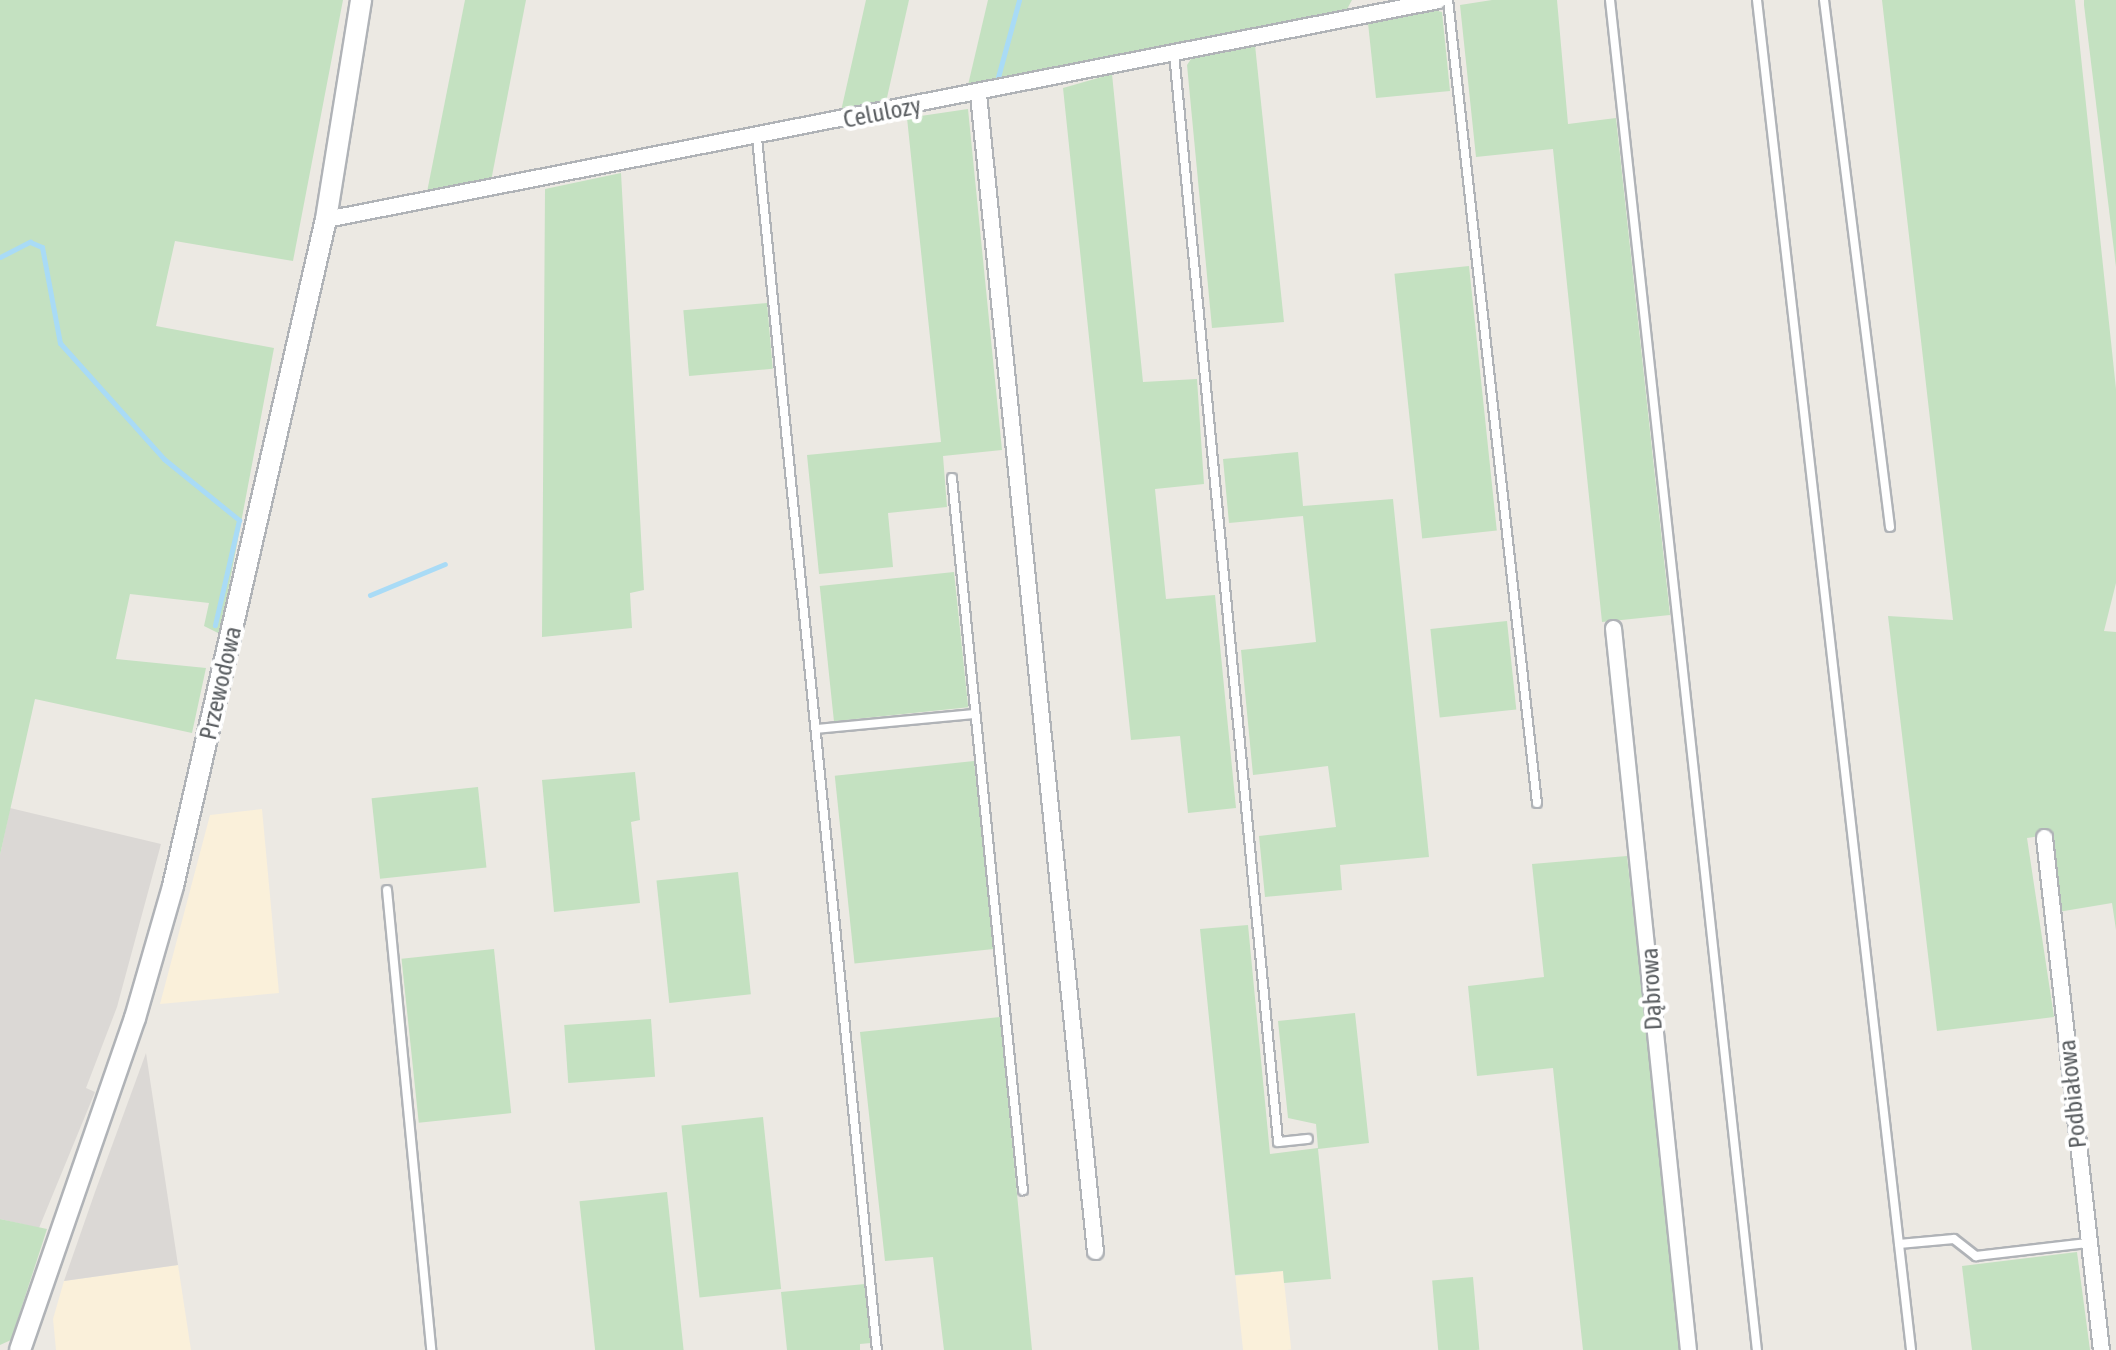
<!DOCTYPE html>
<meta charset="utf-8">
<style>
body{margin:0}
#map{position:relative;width:2116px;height:1350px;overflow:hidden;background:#ece9e3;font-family:"Asap Condensed",sans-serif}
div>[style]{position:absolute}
.commercial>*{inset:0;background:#faf0da;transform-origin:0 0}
.industrial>*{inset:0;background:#dbd8d5}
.green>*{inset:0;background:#c4e1c1;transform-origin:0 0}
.stream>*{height:5px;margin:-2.5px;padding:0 2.5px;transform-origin:2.5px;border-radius:2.5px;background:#a9dbf6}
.roads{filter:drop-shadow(2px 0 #b0b3b7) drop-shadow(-2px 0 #b0b3b7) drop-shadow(0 2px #b0b3b7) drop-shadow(0 -2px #b0b3b7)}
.service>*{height:8px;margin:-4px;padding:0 4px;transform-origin:4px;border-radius:4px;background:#fff}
.minor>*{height:15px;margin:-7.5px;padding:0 7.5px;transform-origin:7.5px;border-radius:7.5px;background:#fff}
.tertiary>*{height:20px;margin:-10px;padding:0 10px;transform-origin:10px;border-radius:10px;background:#fff}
span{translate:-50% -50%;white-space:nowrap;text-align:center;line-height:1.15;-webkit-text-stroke:8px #fff;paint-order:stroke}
.street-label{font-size:25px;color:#5b5f62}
</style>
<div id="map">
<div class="commercial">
<div style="clip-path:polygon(262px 809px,279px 993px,160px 1004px,210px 815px)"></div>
<div style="clip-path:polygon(178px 1265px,191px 1350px,56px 1350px,53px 1319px,64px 1281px)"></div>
<div style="left:1283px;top:1271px;width:79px;height:48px;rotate:84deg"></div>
</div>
<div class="industrial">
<div style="clip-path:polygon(10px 808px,161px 844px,117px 1007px,86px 1088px,95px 1092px,39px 1228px,0 1219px,0 855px)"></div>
<div style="clip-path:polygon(146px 1053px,178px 1265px,64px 1281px,95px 1192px)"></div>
</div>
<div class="green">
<div style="clip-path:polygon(0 0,343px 0,293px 261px,175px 241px,156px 326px,274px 348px,220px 634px,204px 626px,209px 603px,130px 594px,116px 659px,206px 668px,192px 733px,35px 699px,0 855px)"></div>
<div style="clip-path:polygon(465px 0,526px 0,491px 181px,427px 192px)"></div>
<div style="clip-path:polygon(866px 0,909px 0,886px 102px,841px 111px)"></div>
<div style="clip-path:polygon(988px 0,1352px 0,1346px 11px,968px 85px)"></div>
<div style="clip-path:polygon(1492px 0,1557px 0,1568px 124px,1616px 118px,1670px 615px,1602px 622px,1553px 149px,1476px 157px,1460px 5px)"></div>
<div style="clip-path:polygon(1882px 0,2075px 0,2116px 389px,2116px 583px,2104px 631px,2116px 632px,2116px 930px,2112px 903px,2058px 912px,2047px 835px,2027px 838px,2054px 1017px,1937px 1031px,1888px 616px,1953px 620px)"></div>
<div style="clip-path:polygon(2084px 0,2116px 0,2116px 267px,2084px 5px)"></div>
<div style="clip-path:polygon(1434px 10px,1442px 12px,1450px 91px,1376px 98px,1368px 23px)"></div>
<div style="clip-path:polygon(1255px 45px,1284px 322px,1212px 328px,1187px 65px,1195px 53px)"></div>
<div style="clip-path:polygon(1112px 74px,1143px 382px,1197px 379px,1204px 484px,1155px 489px,1166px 599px,1215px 595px,1236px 808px,1188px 813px,1180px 736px,1131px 740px,1063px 88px)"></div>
<div style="clip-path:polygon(968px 109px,1002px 450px,943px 456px,947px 507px,888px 513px,893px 567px,819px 574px,807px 455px,941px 442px,907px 118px)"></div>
<div style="clip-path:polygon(621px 173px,644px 590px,630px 593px,632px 628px,542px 637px,545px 189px)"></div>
<div style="left:1469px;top:266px;width:266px;height:75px;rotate:84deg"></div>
<div style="left:767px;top:303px;width:66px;height:84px;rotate:85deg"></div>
<div style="clip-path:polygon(1298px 452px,1303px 506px,1393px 499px,1429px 857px,1340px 865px,1342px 890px,1265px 897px,1259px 836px,1336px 827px,1328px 766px,1253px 775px,1241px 650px,1316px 642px,1303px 516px,1229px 523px,1223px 459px)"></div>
<div style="left:954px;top:572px;width:136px;height:135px;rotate:84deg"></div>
<div style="left:1507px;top:621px;width:89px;height:77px;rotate:84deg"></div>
<div style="left:974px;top:761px;width:189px;height:140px;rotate:84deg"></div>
<div style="clip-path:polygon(635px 772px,640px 820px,631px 822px,640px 903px,554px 912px,542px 780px)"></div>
<div style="left:478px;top:787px;width:81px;height:107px;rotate:84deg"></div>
<div style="clip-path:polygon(1627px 856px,1682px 1350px,1583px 1350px,1553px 1068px,1477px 1076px,1468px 986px,1544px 977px,1532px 864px)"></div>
<div style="left:738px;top:872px;width:123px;height:82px;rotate:84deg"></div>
<div style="clip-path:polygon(1248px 925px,1270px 1154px,1318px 1148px,1316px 1124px,1288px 1118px,1278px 1021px,1355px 1013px,1369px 1143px,1318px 1149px,1331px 1279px,1284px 1283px,1283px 1271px,1235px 1275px,1200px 929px)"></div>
<div style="left:494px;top:949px;width:165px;height:93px;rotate:84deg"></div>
<div style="clip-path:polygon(1000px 1017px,1032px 1350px,944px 1350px,933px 1257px,885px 1261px,860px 1032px)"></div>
<div style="left:651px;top:1019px;width:58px;height:87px;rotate:86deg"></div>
<div style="left:763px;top:1117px;width:173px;height:82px;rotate:84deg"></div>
<div style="left:667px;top:1192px;width:159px;height:88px;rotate:84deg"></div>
<div style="clip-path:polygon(0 1219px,47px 1229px,11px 1340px,0 1345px)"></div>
<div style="clip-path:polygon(2077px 1252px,2090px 1350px,1972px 1350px,1962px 1266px)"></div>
<div style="left:1473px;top:1277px;width:73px;height:41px;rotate:85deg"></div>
<div style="clip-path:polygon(865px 1284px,871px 1343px,860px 1344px,860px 1350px,787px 1350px,781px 1292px)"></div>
</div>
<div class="stream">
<div style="left:998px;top:77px;width:80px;rotate:-74.7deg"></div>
<div style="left:0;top:257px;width:34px;rotate:-27deg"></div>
<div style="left:30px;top:242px;width:13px;rotate:23deg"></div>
<div style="left:42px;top:247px;width:98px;rotate:79.4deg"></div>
<div style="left:60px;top:343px;width:156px;rotate:48.1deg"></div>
<div style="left:164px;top:459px;width:97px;rotate:39.1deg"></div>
<div style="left:239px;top:520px;width:108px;rotate:102.9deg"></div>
<div style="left:370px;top:595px;width:81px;rotate:-22.5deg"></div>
</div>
<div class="roads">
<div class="service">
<div style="left:1448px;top:0;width:808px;rotate:83.68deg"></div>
<div style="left:1610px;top:0;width:1358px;rotate:83.79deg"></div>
<div style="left:1757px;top:0;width:1359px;rotate:83.49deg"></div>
<div style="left:1824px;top:0;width:531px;rotate:82.86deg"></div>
<div style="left:1174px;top:53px;width:1094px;rotate:84.54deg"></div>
<div style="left:1278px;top:1142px;width:30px;rotate:-6deg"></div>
<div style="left:757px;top:138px;width:1218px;rotate:84.35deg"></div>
<div style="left:952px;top:478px;width:716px;rotate:84.31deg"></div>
<div style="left:816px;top:729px;width:160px;rotate:-5.4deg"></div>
<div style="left:387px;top:890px;width:462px;rotate:84.5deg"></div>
<div style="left:1899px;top:1244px;width:55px;rotate:-5.2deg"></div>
<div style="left:1954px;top:1239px;width:28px;rotate:38deg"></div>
<div style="left:1976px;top:1256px;width:112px;rotate:-6.7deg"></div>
</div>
<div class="minor">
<div style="left:978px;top:94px;width:1163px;rotate:84.23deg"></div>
<div style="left:326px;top:219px;width:1133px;rotate:-11.14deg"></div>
<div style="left:1613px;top:628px;width:726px;rotate:84.07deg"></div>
<div style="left:2044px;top:837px;width:516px;rotate:83.66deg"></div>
</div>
<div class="tertiary">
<div style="left:20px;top:1350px;width:351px;rotate:-70.9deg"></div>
<div style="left:135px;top:1018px;width:137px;rotate:-73.9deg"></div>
<div style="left:173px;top:886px;width:684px;rotate:-77.08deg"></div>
<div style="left:326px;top:219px;width:222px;rotate:-80.9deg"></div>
</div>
</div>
<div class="street-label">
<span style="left:882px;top:112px;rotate:-11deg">Celulozy</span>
<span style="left:220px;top:683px;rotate:-77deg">Przewodowa</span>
<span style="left:1651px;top:989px;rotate:-93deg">Dąbrowa</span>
<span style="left:2072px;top:1094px;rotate:-96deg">Podbiałowa</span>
</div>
</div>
